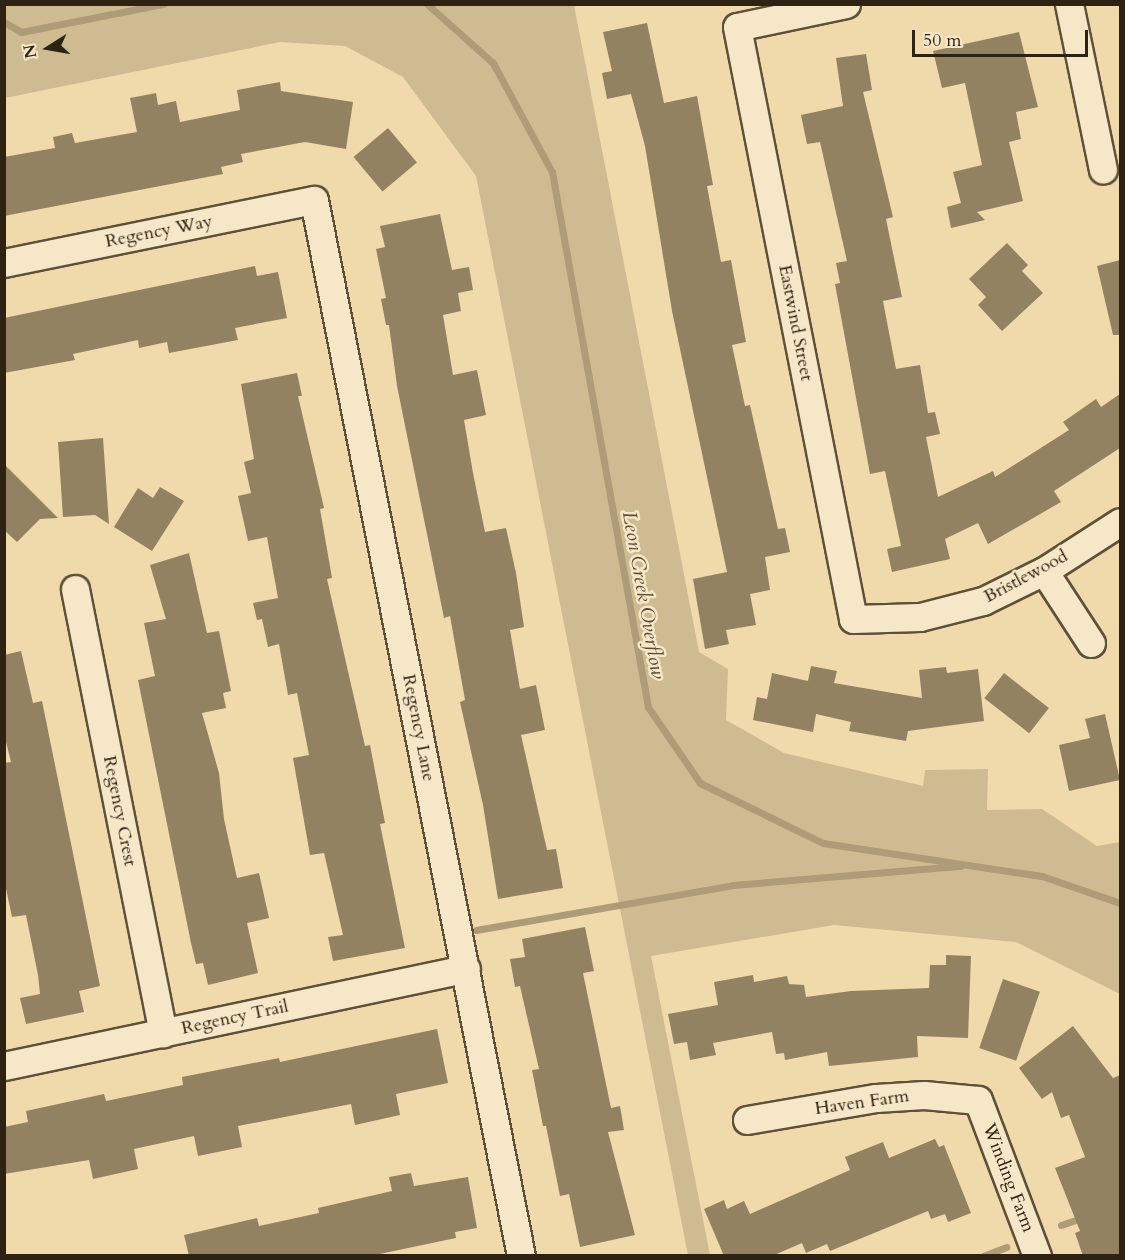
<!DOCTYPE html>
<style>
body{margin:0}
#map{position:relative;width:1125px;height:1260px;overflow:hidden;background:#f0daab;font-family:Cardo,serif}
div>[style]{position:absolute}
.green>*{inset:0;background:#cfbb91}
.stream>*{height:7px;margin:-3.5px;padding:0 3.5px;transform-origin:3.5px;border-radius:3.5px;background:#ae9b77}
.building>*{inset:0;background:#938262;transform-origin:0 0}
.roads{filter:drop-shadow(2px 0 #5e5039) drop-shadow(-2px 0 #5e5039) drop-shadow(0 2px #5e5039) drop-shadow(0 -2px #5e5039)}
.minor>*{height:27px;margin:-13.5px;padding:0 13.5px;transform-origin:13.5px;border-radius:13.5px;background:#f5e7c8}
span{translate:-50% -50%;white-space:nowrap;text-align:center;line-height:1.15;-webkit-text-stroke:5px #f5e7c8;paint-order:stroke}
.street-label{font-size:18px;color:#2e2213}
.water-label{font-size:20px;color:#5b4c36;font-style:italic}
.frame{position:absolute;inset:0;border:6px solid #2e2213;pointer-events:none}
.north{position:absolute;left:18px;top:18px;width:60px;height:60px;-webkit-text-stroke:4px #f5e7c8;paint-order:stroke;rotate:259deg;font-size:16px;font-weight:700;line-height:24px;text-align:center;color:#2e2213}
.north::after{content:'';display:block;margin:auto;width:21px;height:27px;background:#2e2213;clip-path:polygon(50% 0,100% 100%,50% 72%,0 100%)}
.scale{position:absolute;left:912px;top:30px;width:176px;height:27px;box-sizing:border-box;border:3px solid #2e2213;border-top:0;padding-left:8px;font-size:18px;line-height:21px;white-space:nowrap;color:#2e2213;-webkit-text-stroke:4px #f5e7c8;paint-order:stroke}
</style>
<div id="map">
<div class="green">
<div style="clip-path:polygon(5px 4px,574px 5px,699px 652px,728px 669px,726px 720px,784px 753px,923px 786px,925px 770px,988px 769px,987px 810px,1042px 809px,1097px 846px,1120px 842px,1120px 994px,1016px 942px,834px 925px,651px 956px,710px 1255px,688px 1255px,476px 176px,403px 77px,345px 46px,280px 42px,5px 98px)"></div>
</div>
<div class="stream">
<div style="left:427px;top:4px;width:89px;rotate:41.8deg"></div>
<div style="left:493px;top:63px;width:124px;rotate:61.6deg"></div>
<div style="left:552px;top:172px;width:544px;rotate:79.83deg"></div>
<div style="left:648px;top:707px;width:92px;rotate:55.6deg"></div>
<div style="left:700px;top:783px;width:137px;rotate:26deg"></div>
<div style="left:823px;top:843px;width:221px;rotate:8.6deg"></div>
<div style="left:1042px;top:876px;width:83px;rotate:19.1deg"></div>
<div style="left:4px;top:22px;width:20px;rotate:30deg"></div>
<div style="left:21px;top:32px;width:145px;rotate:-11.2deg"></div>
<div style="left:476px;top:930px;width:261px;rotate:-9.9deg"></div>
<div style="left:733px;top:885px;width:229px;rotate:-4.8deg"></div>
<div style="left:1061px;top:1225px;width:24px;rotate:-19deg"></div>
<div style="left:983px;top:1256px;width:25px;rotate:-21deg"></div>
</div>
<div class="building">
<div style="clip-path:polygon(647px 23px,664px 103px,697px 96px,713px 185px,707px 186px,721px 262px,731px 260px,746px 342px,732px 345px,745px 406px,750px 405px,778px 529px,785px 528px,790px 552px,765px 557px,770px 590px,750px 594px,756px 625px,726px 630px,729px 644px,705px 649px,693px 579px,727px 572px,672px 311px,645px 146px,631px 94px,607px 99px,602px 73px,612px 71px,603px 32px)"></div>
<div style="clip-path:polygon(1019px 32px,1038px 107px,1016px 112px,1021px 139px,1009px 142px,1023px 201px,977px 212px,985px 220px,951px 228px,947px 207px,961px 203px,953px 172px,982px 165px,965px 83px,942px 88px,933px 51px)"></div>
<div style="clip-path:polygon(866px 54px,872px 90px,863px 92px,893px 217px,886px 219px,902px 297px,883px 301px,896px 369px,920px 365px,928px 413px,935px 412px,940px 434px,926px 437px,938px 497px,993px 471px,995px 477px,1069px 430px,1063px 422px,1096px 399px,1101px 407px,1120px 394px,1120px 448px,1054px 491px,1061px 502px,988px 544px,978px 523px,945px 539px,950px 559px,892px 572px,887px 549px,901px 546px,885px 471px,870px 474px,835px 284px,840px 283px,836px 263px,847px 261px,820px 142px,807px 144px,801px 115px,843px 106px,836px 58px)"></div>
<div style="clip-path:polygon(280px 82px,281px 91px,353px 102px,346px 149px,305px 142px,241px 154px,243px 162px,221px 167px,223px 174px,4px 216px,4px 157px,55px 148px,53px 137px,72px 133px,75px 143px,137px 132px,130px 98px,156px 93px,158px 105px,176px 101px,180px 122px,240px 110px,237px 90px)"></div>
<div style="left:388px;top:128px;width:45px;height:45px;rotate:50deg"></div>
<div style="clip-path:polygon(440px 214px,452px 270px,469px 267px,473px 290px,458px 293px,461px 311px,443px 315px,453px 375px,477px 370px,486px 415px,464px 420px,473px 473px,485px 532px,506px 528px,516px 573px,524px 627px,510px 630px,520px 689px,536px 685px,545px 730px,521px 735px,547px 850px,556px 849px,563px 888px,498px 899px,483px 805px,460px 702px,465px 700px,450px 616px,444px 618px,397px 386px,389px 325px,386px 325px,381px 299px,386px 298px,376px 249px,385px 247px,380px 226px)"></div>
<div style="clip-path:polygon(1007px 243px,1028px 265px,1022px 271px,1043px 293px,1002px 331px,978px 305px,986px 297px,969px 279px)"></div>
<div style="clip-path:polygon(1120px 260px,1120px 335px,1113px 335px,1097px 266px)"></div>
<div style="clip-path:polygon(255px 266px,257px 276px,278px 272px,287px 318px,235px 328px,238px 340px,169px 353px,167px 342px,139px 348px,138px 340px,73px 354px,75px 360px,4px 373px,4px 318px)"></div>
<div style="clip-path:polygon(297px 373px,302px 396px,298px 396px,324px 508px,320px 509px,332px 578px,327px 579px,365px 746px,370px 745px,385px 823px,380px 824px,405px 948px,333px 961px,328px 937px,343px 935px,324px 853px,310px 855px,293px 758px,309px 755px,297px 693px,288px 695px,279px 644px,268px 647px,262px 619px,257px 620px,253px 603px,278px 598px,267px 537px,248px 541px,238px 496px,251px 493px,244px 462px,254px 459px,241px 384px)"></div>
<div style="clip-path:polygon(103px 438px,109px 524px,95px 515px,63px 517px,58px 442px)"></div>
<div style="clip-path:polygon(4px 464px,58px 518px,40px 519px,17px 542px,4px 530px)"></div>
<div style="clip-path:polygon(160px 487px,184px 501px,152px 551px,114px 527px,138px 488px,153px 498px)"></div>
<div style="clip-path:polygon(189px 553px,207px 633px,219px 631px,231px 691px,223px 693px,226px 708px,202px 713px,219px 773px,224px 819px,237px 878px,259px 873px,269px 918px,247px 923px,258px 973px,208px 985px,203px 963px,196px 964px,191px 943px,138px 680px,155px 676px,144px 623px,166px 619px,150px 565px)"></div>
<div style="clip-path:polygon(21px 651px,33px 703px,42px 701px,100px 986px,79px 991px,84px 1012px,26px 1024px,20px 998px,40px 994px,38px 975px,26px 915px,12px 917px,4px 879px,4px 763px,11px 762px,4px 734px,4px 655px)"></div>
<div style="clip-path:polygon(811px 666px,837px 671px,834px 683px,922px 698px,919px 670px,946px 667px,947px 673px,978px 669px,984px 721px,908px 731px,906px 741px,849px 731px,851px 722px,816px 714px,813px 732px,753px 720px,757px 697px,767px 699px,772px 673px,808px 681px)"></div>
<div style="left:1004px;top:673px;width:57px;height:32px;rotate:38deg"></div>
<div style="clip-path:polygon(1105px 714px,1120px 780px,1069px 791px,1059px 745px,1090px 738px,1085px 719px)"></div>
<div style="clip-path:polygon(585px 927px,594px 971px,583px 973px,611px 1108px,620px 1106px,624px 1130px,608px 1132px,635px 1235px,580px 1247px,569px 1194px,560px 1196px,546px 1126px,543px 1126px,532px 1070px,539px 1069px,520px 986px,515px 987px,510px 959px,525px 957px,522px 939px)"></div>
<div style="clip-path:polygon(946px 955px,971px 956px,968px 1038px,917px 1036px,918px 1057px,829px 1066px,827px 1052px,785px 1060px,784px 1053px,776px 1054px,772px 1032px,713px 1043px,716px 1055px,690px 1060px,687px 1042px,674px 1044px,668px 1014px,718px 1005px,714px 982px,753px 975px,754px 982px,787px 976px,789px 984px,804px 985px,806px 997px,851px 991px,929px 988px,930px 965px,946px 965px)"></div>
<div style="left:1003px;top:979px;width:39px;height:73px;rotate:19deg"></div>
<div style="clip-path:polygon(1073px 1026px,1113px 1078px,1120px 1075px,1120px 1256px,1083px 1256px,1075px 1233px,1080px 1231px,1055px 1168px,1085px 1157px,1069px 1115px,1061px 1118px,1052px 1092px,1042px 1099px,1019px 1068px)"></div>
<div style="clip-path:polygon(437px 1029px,448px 1083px,396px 1094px,400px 1115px,355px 1125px,351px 1104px,238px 1126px,242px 1147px,198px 1156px,194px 1136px,134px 1149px,138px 1169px,93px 1179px,89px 1160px,4px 1174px,4px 1127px,28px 1122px,26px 1111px,104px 1094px,106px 1101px,183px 1085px,182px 1077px,279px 1058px,280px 1062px)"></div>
<div style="clip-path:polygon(935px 1139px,939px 1147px,944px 1145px,971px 1213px,948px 1222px,945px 1214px,931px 1219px,928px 1211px,830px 1251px,827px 1244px,806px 1253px,802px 1243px,772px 1256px,724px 1256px,704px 1209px,724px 1200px,727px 1209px,744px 1201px,750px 1214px,850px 1170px,845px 1157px,883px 1142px,889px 1158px)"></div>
<div style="clip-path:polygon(411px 1173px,414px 1186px,468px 1177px,477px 1228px,455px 1232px,456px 1238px,370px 1256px,189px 1256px,184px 1235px,257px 1218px,259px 1226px,319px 1213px,318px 1208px,392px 1191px,389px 1177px)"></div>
</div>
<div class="roads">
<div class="minor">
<div style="left:846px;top:4px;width:111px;rotate:168.1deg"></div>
<div style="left:737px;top:27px;width:603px;rotate:78.91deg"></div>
<div style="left:853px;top:619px;width:67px;rotate:-1.7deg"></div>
<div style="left:920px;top:617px;width:65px;rotate:-14.3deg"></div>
<div style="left:983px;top:601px;width:68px;rotate:-26.2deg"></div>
<div style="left:1044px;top:571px;width:90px;rotate:-32.8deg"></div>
<div style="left:1069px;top:4px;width:169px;rotate:78.4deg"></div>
<div style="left:4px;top:263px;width:316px;rotate:-11.5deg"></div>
<div style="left:314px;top:200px;width:1076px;rotate:78.91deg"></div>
<div style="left:1044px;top:571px;width:86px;rotate:56.9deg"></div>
<div style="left:75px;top:589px;width:453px;rotate:78.8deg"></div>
<div style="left:4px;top:1066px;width:472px;rotate:-11.9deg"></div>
<div style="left:747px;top:1120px;width:131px;rotate:-9.7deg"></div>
<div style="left:876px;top:1098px;width:48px;rotate:-3.6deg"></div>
<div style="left:924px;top:1095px;width:54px;rotate:5.3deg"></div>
<div style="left:978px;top:1100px;width:167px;rotate:69.3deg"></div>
</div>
</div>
<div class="street-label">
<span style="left:159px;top:232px;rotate:-11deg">Regency Way</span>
<span style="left:795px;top:323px;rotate:79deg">Eastwind Street</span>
<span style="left:1026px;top:577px;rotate:-28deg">Bristlewood</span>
<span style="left:418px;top:728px;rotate:79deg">Regency Lane</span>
<span style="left:119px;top:811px;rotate:79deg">Regency Crest</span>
<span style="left:235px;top:1018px;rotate:-12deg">Regency Trail</span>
<span style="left:862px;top:1103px;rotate:-8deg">Haven Farm</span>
<span style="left:1008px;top:1178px;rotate:69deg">Winding Farm</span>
</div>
<div class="water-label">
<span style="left:644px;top:595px;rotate:80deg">Leon Creek Overflow</span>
</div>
<div class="frame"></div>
<div class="north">N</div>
<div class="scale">50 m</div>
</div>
